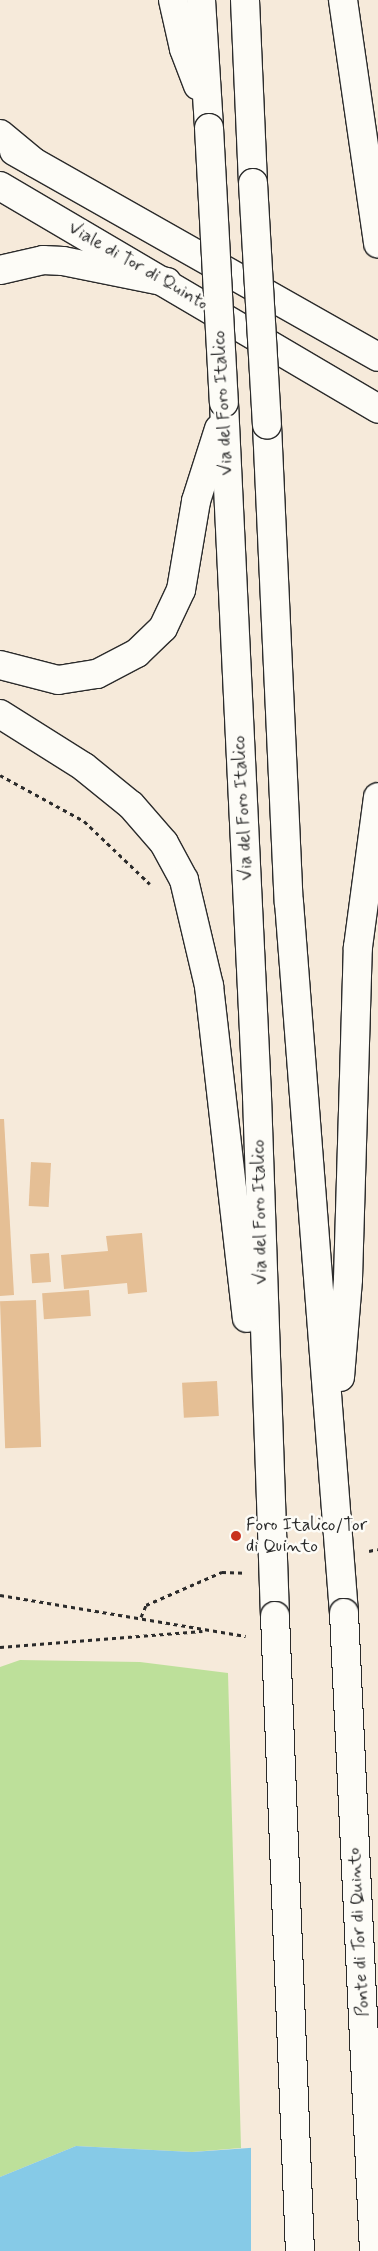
<!DOCTYPE html>
<style>
body{margin:0}
#map{position:relative;width:378px;height:2251px;overflow:hidden;background:#f6eada;font-family:Mynerve,sans-serif}
div>[style]{position:absolute}
.green>*{inset:0;background:#bde09a}
.water>*{inset:0;background:#86cae7}
.pier>*{inset:0;background:#f6eada;transform-origin:0 0}
.building>*{inset:0;background:#e5bf95;transform-origin:0 0}
.path>*{height:3px;margin-top:-1.5px;transform-origin:0;background:repeating-linear-gradient(90deg,#2b2b2b 0 4px,transparent 0 8px)}
.roads{filter:drop-shadow(1px 0 #2b2b2b) drop-shadow(-1px 0 #2b2b2b) drop-shadow(0 1px #2b2b2b) drop-shadow(0 -1px #2b2b2b)}
.major>*{height:28px;margin:-14px;padding:0 14px;transform-origin:14px;border-radius:14px;background:#fdfcf7}
.highway>*{height:28px;margin:-14px;padding:0 14px;transform-origin:14px;border-radius:14px;background:#fdfcf7}
.bridges{filter:drop-shadow(1px 0 #2b2b2b) drop-shadow(-1px 0 #2b2b2b) drop-shadow(0 1px #2b2b2b) drop-shadow(0 -1px #2b2b2b)}
.highway-bridge>*{height:28px;margin:-14px;padding:0 14px;transform-origin:14px;border-radius:14px;background:#fdfcf7}
.dots>*{width:14px;height:14px;translate:-50% -50%;box-sizing:border-box;border:2px solid #fdfcf7;border-radius:50%}
span{translate:-50% -50%;white-space:nowrap;text-align:center;line-height:1.15;-webkit-text-stroke:5px #fdfcf7;paint-order:stroke}
.street-label{font-size:18px;color:#2b2b2b}
.poi-label{font-size:18px;color:#2b2b2b}
.left{translate:0 -50%;text-align:left}
</style>
<div id="map">
<div class="green">
<div style="clip-path:polygon(20px 1660px,140px 1662px,228px 1673px,241px 2148px,192px 2152px,76px 2146px,0 2177px,0 1667px)"></div>
</div>
<div class="water">
<div style="clip-path:polygon(378px 2139px,378px 2251px,0 2251px,0 2177px,76px 2146px,192px 2152px)"></div>
</div>
<div class="pier">
<div style="left:378px;top:2136px;width:115px;height:127px;rotate:90deg"></div>
</div>
<div class="building">
<div style="clip-path:polygon(0 1119px,4px 1119px,14px 1295px,0 1296px)"></div>
<div style="left:31px;top:1162px;width:20px;height:44px;rotate:3deg"></div>
<div style="clip-path:polygon(142px 1233px,147px 1292px,128px 1294px,127px 1283px,64px 1289px,61px 1255px,108px 1251px,106px 1236px)"></div>
<div style="left:49px;top:1253px;width:29px;height:19px;rotate:86deg"></div>
<div style="left:89px;top:1290px;width:26px;height:47px;rotate:86deg"></div>
<div style="left:36px;top:1300px;width:147px;height:36px;rotate:88deg"></div>
<div style="left:217px;top:1381px;width:35px;height:35px;rotate:87deg"></div>
</div>
<div class="path">
<div style="left:0;top:775px;width:96px;rotate:28.7deg"></div>
<div style="left:84px;top:821px;width:91px;rotate:43.7deg"></div>
<div style="left:369px;top:1551px;width:9px;rotate:-13deg"></div>
<div style="left:0;top:1595px;width:249px;rotate:9.5deg"></div>
<div style="left:141px;top:1617px;width:13px;rotate:-67deg"></div>
<div style="left:146px;top:1605px;width:83px;rotate:-23.5deg"></div>
<div style="left:222px;top:1572px;width:23px;rotate:2deg"></div>
<div style="left:0;top:1647px;width:203px;rotate:-4.5deg"></div>
</div>
<div class="roads">
<div class="major">
<div style="left:14px;top:151px;width:418px;rotate:29.5deg"></div>
<div style="left:0;top:186px;width:439px;rotate:30.5deg"></div>
</div>
<div class="highway">
<div style="left:173px;top:0;width:50px;rotate:77.3deg"></div>
<div style="left:184px;top:49px;width:39px;rotate:69deg"></div>
<div style="left:201px;top:0;width:128px;rotate:86.4deg"></div>
<div style="left:245px;top:0;width:183px;rotate:87.5deg"></div>
<div style="left:343px;top:0;width:246px;rotate:81.8deg"></div>
<div style="left:0;top:134px;width:45px;rotate:39.6deg"></div>
<div style="left:0;top:270px;width:44px;rotate:-13.1deg"></div>
<div style="left:43px;top:260px;width:20px;rotate:3deg"></div>
<div style="left:63px;top:261px;width:106px;rotate:11.4deg"></div>
<div style="left:224px;top:403px;width:694px;rotate:87.27deg"></div>
<div style="left:257px;top:1096px;width:520px;rotate:88.02deg"></div>
<div style="left:267px;top:425px;width:478px;rotate:87.4deg"></div>
<div style="left:289px;top:902px;width:713px;rotate:85.58deg"></div>
<div style="left:0;top:665px;width:60px;rotate:14.5deg"></div>
<div style="left:58px;top:680px;width:39px;rotate:-9deg"></div>
<div style="left:97px;top:674px;width:45px;rotate:-27.7deg"></div>
<div style="left:137px;top:653px;width:36px;rotate:-44deg"></div>
<div style="left:163px;top:628px;width:42px;rotate:-64.7deg"></div>
<div style="left:181px;top:590px;width:90px;rotate:-80.4deg"></div>
<div style="left:196px;top:501px;width:76px;rotate:-72.3deg"></div>
<div style="left:0;top:714px;width:99px;rotate:32.2deg"></div>
<div style="left:84px;top:767px;width:60px;rotate:39deg"></div>
<div style="left:131px;top:805px;width:50px;rotate:49deg"></div>
<div style="left:164px;top:843px;width:42px;rotate:61.6deg"></div>
<div style="left:184px;top:880px;width:109px;rotate:76.7deg"></div>
<div style="left:209px;top:986px;width:334px;rotate:83.5deg"></div>
<div style="left:340px;top:1377px;width:98px;rotate:-85.3deg"></div>
<div style="left:348px;top:1279px;width:332px;rotate:-88.3deg"></div>
<div style="left:358px;top:947px;width:151px;rotate:-82.4deg"></div>
</div>
</div>
<div class="bridges">
<div class="highway-bridge">
<div style="left:209px;top:128px;width:275px;rotate:86.9deg"></div>
<div style="left:253px;top:183px;width:242px;rotate:86.7deg"></div>
<div style="left:344px;top:1613px;width:639px;rotate:87.31deg"></div>
<div style="left:275px;top:1616px;width:635px;rotate:87.75deg"></div>
</div>
</div>
<div class="dots">
<div style="left:236px;top:1536px;background:#c8321e"></div>
</div>
<div class="street-label">
<span style="left:138px;top:266px;rotate:30deg">Viale di Tor di Quinto</span>
<span style="left:223px;top:403px;rotate:-93deg">Via del Foro Italico</span>
<span style="left:243px;top:808px;rotate:-93deg">Via del Foro Italico</span>
<span style="left:260px;top:1212px;rotate:-91deg">Via del Foro Italico</span>
<span style="left:359px;top:1932px;rotate:-93deg">Ponte di Tor di Quinto</span>
</div>
<div class="poi-label">
<span class="left" style="left:246px;top:1536px">Foro Italico/Tor<br>di Quinto</span>
</div>
</div>
